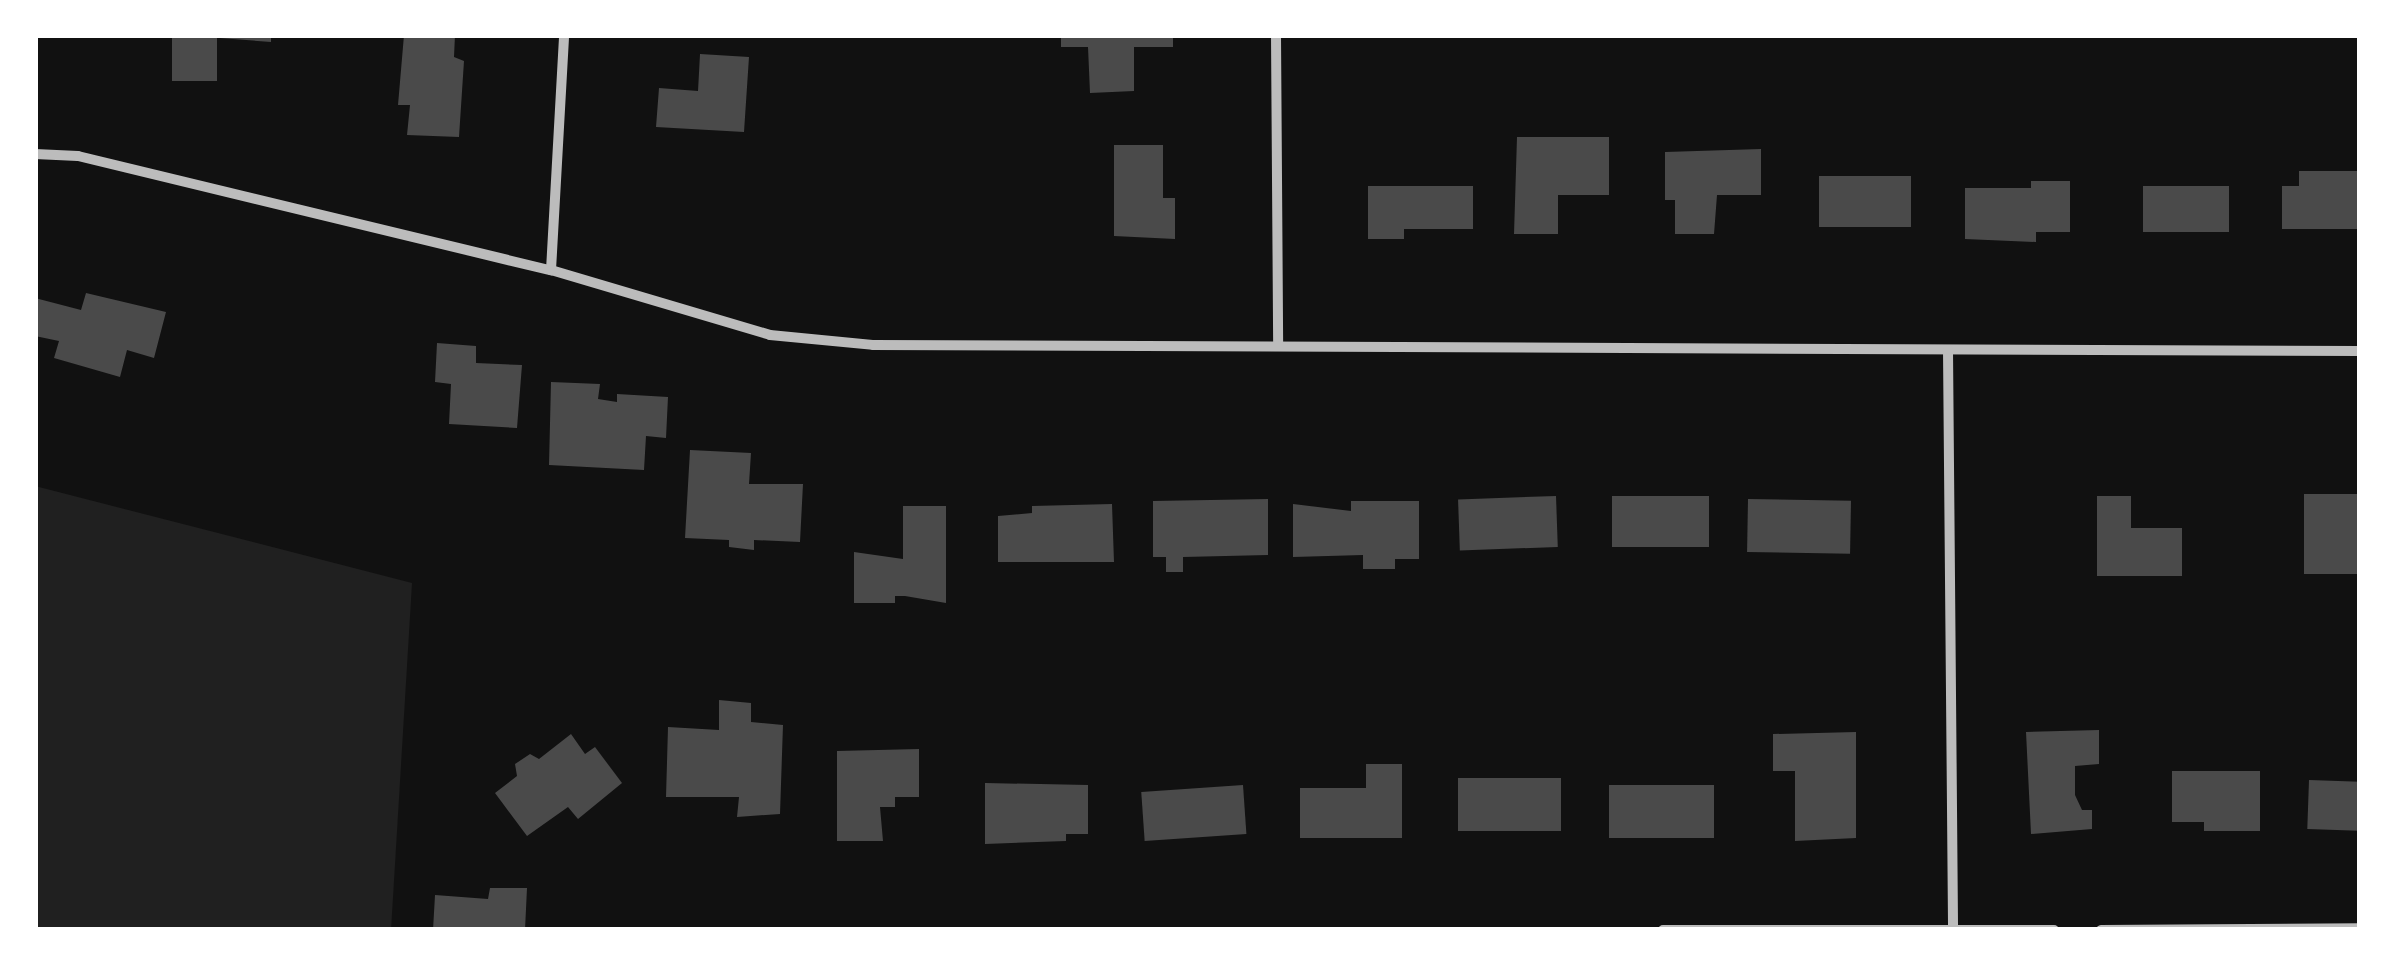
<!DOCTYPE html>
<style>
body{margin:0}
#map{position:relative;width:2395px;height:965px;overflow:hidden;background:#111;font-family:"DejaVu Sans",sans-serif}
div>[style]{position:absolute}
.green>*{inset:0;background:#202020}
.building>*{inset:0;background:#4a4a4a;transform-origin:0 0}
.minor>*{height:10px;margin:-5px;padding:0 5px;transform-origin:5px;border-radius:5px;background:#bcbcbc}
span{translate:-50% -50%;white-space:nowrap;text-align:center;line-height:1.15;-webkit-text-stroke:8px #fff;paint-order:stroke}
.frame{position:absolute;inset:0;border:38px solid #fff;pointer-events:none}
</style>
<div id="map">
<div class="green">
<div style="clip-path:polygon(35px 486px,412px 583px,391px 930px,35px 930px)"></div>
</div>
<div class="building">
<div style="left:172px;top:35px;width:45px;height:46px"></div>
<div style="clip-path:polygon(220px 35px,271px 35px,271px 42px,220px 38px)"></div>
<div style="clip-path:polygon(404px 35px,455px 35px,454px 57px,464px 61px,459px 137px,407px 135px,410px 105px,398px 105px)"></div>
<div style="clip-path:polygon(1061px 35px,1173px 35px,1173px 47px,1134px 47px,1134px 91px,1090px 93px,1088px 47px,1061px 47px)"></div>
<div style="clip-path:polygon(700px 54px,749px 57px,744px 132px,656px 127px,659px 88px,698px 91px)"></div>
<div style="clip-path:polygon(1517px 137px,1609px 137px,1609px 195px,1558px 195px,1558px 234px,1514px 234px)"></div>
<div style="clip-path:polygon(1114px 145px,1163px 145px,1163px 198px,1175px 198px,1175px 239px,1114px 236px)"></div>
<div style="clip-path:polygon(1761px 149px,1761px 195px,1717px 195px,1714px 234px,1675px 234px,1675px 200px,1665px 200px,1665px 152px)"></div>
<div style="clip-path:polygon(2299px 171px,2358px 171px,2358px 229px,2282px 229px,2282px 186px,2299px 186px)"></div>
<div style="left:1819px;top:176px;width:92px;height:51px"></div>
<div style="clip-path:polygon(2031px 181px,2070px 181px,2070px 232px,2036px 232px,2036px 242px,1965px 239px,1965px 188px,2031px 188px)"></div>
<div style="clip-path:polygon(1368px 186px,1473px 186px,1473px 229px,1404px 229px,1404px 239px,1368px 239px)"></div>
<div style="left:2143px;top:186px;width:86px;height:46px"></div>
<div style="clip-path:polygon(86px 293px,166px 312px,154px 358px,127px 350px,120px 377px,54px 358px,59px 341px,35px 336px,35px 298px,81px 310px)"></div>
<div style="clip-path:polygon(437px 343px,476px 346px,476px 363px,522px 365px,517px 428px,449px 424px,451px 384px,435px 382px)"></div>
<div style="clip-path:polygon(551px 382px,600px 384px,598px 399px,617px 402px,617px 394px,668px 397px,666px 438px,646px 436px,644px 470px,549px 465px)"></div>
<div style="clip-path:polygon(690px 450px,751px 453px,749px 484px,803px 484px,800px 542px,754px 540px,754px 550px,729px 547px,729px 540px,685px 538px)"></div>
<div style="left:2304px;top:494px;width:56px;height:80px"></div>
<div style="left:1556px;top:496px;width:51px;height:98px;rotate:88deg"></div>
<div style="left:1709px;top:496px;width:51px;height:97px;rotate:90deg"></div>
<div style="clip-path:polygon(2097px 496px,2131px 496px,2131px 528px,2182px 528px,2182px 576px,2097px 576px)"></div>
<div style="clip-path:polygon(1268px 499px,1268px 555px,1183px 557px,1183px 572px,1166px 572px,1166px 557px,1153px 557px,1153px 501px)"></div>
<div style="left:1748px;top:499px;width:103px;height:53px;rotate:1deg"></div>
<div style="clip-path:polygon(1351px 501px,1419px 501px,1419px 559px,1395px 559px,1395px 569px,1363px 569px,1363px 555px,1293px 557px,1293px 504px,1351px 511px)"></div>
<div style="clip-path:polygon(1112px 504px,1114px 562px,998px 562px,998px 516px,1032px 513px,1032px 506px)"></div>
<div style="clip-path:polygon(903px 506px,946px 506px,946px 603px,905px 596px,895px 596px,895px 603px,854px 603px,854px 552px,903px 559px)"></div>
<div style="clip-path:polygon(719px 700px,751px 703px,751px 722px,783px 725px,780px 814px,737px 817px,739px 797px,666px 797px,668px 727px,719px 730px)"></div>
<div style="clip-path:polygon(2099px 730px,2099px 764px,2075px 766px,2075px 795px,2082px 810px,2092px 810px,2092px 829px,2031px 834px,2026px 732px)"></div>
<div style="clip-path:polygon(1856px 732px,1856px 838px,1795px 841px,1795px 771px,1773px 771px,1773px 734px)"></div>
<div style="clip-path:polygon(571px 734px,585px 754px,595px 747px,622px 783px,578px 819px,568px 807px,527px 836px,495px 793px,517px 776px,515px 764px,530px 754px,539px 759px)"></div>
<div style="clip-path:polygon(919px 749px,919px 797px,895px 797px,895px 807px,880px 807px,883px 841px,837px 841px,837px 751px)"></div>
<div style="clip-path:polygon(1366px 764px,1402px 764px,1402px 838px,1300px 838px,1300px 788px,1366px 788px)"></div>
<div style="clip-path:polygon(2172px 771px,2260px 771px,2260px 831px,2204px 831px,2204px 822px,2172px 822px)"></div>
<div style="left:1561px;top:778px;width:53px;height:103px;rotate:90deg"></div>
<div style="left:2309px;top:780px;width:51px;height:49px;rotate:2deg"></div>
<div style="clip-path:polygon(985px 783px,1088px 785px,1088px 834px,1066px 834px,1066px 841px,985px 844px)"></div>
<div style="left:1243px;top:785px;width:49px;height:102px;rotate:86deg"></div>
<div style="left:1609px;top:785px;width:105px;height:53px"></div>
<div style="clip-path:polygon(490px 888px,527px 888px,525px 930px,433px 930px,435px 895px,488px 899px)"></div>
</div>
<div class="minor">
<div style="left:1276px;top:35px;width:308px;rotate:89.6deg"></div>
<div style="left:35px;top:154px;width:43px;rotate:2.7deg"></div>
<div style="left:78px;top:156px;width:487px;rotate:13.6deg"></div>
<div style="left:551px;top:270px;width:228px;rotate:16.5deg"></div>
<div style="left:770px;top:335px;width:103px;rotate:5.5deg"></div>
<div style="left:873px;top:345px;width:1487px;rotate:0.23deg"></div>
<div style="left:551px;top:270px;width:235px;rotate:-86.8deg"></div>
<div style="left:1948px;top:350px;width:576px;rotate:89.5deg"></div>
<div style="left:1663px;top:930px;width:391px"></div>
<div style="left:2101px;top:930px;width:259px;rotate:-0.4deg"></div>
</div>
<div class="frame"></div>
</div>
